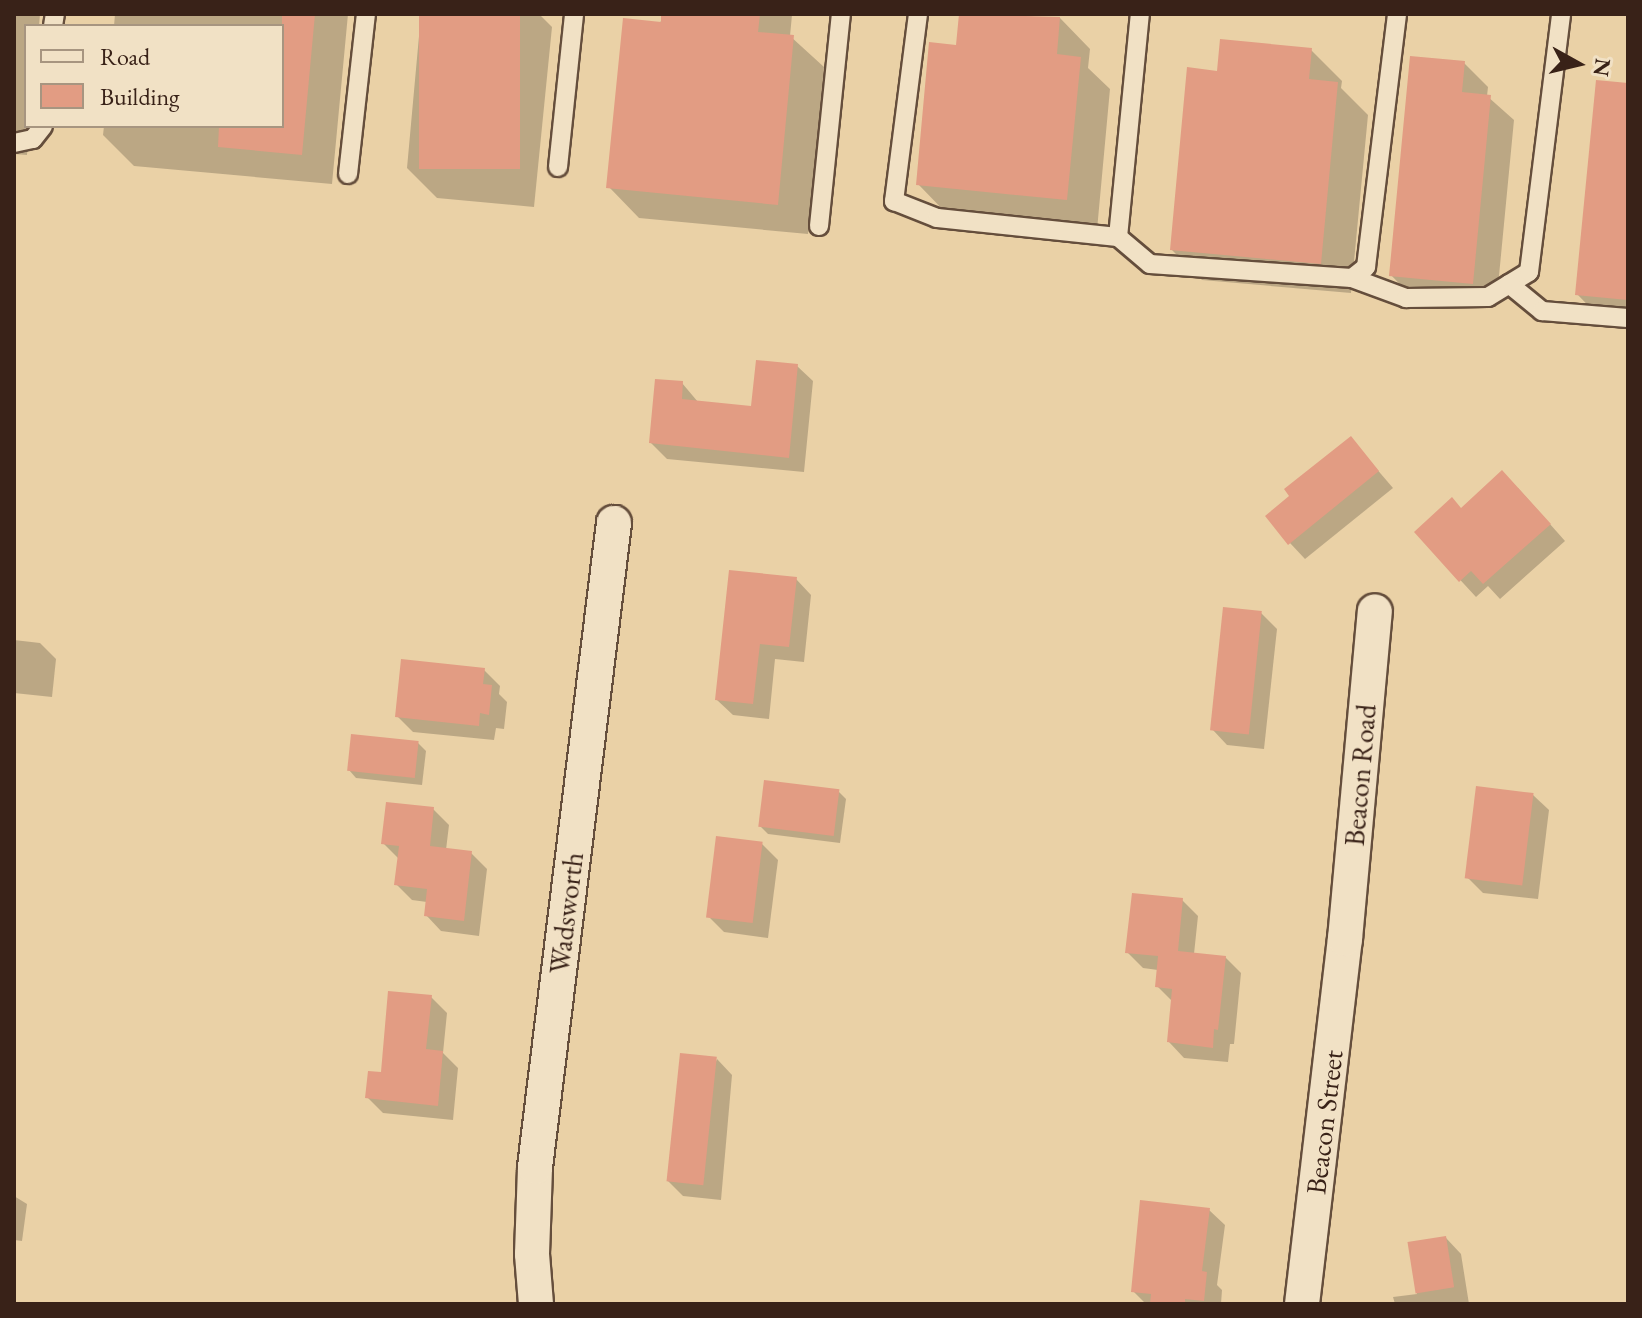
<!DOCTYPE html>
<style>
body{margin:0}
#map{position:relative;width:1642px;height:1318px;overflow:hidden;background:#ead1a6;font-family:"EB Garamond",serif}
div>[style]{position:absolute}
.shadow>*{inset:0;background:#0003}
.building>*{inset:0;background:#e29c83;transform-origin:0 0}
.roads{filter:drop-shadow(2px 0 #654e3c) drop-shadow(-2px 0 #654e3c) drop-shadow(0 2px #654e3c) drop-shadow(0 -2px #654e3c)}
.service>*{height:18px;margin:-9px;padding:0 9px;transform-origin:9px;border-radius:9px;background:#f1e1c5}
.minor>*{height:34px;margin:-17px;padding:0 17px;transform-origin:17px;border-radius:17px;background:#f1e1c5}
span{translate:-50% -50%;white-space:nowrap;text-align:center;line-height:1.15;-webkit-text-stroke:6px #f1e1c5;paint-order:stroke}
.street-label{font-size:28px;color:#392218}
.frame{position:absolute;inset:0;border:16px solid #392218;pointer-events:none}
.legend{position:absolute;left:24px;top:24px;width:260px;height:104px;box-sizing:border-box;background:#f1e1c5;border:2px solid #a79580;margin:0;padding:10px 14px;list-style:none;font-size:24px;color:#392218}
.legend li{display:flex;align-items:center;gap:16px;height:40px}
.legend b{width:40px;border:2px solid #a79580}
.north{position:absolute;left:1538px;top:24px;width:80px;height:80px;-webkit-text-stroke:6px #f1e1c5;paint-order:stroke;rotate:98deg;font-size:22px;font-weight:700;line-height:32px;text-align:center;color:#392218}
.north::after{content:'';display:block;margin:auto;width:28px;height:36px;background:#392218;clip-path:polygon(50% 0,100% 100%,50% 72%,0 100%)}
</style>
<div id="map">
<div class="shadow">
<div style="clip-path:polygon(14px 14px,40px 14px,39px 26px,26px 26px,26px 126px,29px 126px,27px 155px,14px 154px)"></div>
<div style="clip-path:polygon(115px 14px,348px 14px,332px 184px,134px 166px,103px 135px,104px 126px,282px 126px,282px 26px,114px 26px)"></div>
<div style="clip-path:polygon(421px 14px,539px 14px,552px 27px,534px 207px,437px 198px,407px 168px)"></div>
<div style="clip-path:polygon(663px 14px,792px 15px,790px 36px,824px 67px,808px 234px,639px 218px,609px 187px)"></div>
<div style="clip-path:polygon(961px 14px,1060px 18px,1090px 49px,1088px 68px,1110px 89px,1097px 230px,948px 215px,918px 184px,957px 47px)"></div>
<div style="clip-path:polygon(1311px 50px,1342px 81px,1341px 88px,1368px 115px,1351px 293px,1202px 280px,1172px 250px,1219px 73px)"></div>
<div style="clip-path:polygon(1464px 63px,1488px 87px,1487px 96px,1514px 120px,1496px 307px,1414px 299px,1391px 275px)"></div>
<div style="clip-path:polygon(1628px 85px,1628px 327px,1607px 325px,1577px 294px)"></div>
<div style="clip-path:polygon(797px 366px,813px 381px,804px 472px,667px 459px,651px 443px,682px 383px,698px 402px,753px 408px)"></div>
<div style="clip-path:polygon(1351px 439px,1393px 488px,1305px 559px,1290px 543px)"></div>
<div style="clip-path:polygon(1518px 488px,1565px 541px,1500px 599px,1488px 586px,1476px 597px,1416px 532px)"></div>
<div style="clip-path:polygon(796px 579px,811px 595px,804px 662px,775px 659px,769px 719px,733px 715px,717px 700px)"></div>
<div style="clip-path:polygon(1261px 613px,1277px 629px,1264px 749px,1227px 745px,1212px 729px)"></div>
<div style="clip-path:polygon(14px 640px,40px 643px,56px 659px,52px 697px,14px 693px)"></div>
<div style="clip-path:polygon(484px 670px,500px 686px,499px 694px,507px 702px,504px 729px,496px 728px,494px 740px,413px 732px,397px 716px)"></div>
<div style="clip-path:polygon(418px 743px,426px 751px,422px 785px,356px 778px,349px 770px)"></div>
<div style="clip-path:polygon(838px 791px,846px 799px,840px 843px,768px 834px,760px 826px)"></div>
<div style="clip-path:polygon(1533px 795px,1549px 810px,1538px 899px,1483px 893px,1467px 877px)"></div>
<div style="clip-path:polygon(433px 809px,449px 825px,446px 850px,471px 853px,487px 869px,479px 936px,441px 931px,426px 915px,427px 902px,412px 900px,396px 884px,399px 859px,383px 843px)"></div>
<div style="clip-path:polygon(762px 844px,778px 860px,768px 938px,724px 932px,708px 916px)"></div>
<div style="clip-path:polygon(1182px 900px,1198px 916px,1194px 954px,1225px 957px,1241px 973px,1234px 1044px,1230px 1044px,1228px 1062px,1184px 1058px,1169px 1042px,1173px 1002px,1157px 986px,1158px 970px,1143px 968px,1127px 952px)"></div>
<div style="clip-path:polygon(431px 997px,447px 1013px,443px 1053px,458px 1068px,453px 1120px,383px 1113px,367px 1097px)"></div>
<div style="clip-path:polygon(717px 1059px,732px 1075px,721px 1200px,683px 1196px,668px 1181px)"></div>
<div style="clip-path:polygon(14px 1196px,27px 1204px,22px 1241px,14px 1240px)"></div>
<div style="clip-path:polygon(1209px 1210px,1225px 1225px,1217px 1285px,1222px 1290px,1221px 1304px,1146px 1304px,1133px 1291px)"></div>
<div style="clip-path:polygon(1446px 1238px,1461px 1254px,1469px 1304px,1395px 1304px,1393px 1297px,1417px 1294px,1410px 1243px)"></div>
</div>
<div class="building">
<div style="clip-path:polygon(282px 14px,315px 14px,302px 155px,218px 147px,219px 126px,282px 126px)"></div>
<div style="left:419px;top:14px;width:101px;height:155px"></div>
<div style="clip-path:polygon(661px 14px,760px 14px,758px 32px,794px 35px,778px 205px,606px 188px,623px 18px,661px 22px)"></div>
<div style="clip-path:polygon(959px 14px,1060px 17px,1057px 54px,1081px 57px,1067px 200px,916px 185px,929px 42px,956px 45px)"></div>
<div style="clip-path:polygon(1220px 39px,1312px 48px,1309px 79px,1338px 82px,1321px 264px,1170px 250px,1187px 67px,1217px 71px)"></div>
<div style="clip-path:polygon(1410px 56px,1465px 61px,1462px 92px,1491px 95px,1473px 284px,1389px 276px)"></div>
<div style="clip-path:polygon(1596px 80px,1628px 83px,1628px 300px,1575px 295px)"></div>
<div style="clip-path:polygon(756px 360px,798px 364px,789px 458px,649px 443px,655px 379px,683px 381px,682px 399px,751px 406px)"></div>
<div style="clip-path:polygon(1351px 436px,1379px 471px,1288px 545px,1265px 516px,1289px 496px,1284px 489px)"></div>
<div style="clip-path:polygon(1502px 470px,1551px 524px,1483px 584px,1471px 571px,1459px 582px,1414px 532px,1452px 497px,1461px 508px)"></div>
<div style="clip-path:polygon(729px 570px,797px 577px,789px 647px,760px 644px,753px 704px,715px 700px)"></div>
<div style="left:1223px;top:607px;width:39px;height:124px;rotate:6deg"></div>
<div style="clip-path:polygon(401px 659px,485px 668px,483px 684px,492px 685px,489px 715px,480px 713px,479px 726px,395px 717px)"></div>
<div style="left:351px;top:734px;width:68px;height:37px;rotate:6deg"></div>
<div style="left:764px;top:780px;width:76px;height:47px;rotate:7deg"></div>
<div style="left:1476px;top:786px;width:58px;height:93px;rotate:7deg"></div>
<div style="clip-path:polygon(386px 802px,434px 807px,430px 846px,472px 851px,464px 921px,424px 916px,427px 889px,394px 885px,399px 846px,381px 844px)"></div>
<div style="left:716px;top:836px;width:47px;height:82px;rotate:7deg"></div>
<div style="clip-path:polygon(1132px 893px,1183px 898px,1178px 951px,1226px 956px,1218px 1030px,1214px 1029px,1213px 1048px,1167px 1042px,1172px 989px,1155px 987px,1158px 956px,1125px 953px)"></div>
<div style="clip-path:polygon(388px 991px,432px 995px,426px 1049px,443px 1051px,438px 1106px,365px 1098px,368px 1071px,381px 1072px)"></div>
<div style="left:680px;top:1053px;width:37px;height:129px;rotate:6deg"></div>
<div style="clip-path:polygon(1140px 1200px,1210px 1208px,1202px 1271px,1207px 1272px,1204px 1301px,1185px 1299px,1185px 1304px,1150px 1304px,1151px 1294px,1131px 1292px)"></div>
<div style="left:1446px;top:1236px;width:52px;height:39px;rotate:81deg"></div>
</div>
<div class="roads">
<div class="service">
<div style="left:918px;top:14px;width:189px;rotate:97.3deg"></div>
<div style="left:894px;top:201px;width:46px;rotate:21.6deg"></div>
<div style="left:937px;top:218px;width:182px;rotate:6deg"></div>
<div style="left:1118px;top:237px;width:224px;rotate:-84.4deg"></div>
<div style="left:53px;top:26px;width:12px;rotate:-81deg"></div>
<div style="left:14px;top:143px;width:19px;rotate:-12deg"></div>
<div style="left:33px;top:139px;width:16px;rotate:-52deg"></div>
<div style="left:558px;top:167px;width:154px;rotate:-84deg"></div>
<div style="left:348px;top:174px;width:161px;rotate:-83.6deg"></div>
<div style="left:819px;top:226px;width:213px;rotate:-84.1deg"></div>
<div style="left:1118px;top:237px;width:42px;rotate:40.2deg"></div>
<div style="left:1150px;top:264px;width:202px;rotate:4deg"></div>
<div style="left:1352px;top:278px;width:18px;rotate:-38deg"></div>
<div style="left:1366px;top:267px;width:255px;rotate:-83deg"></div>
<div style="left:1352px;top:278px;width:58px;rotate:20.3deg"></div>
<div style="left:1406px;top:298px;width:82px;rotate:-0.7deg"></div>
<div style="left:1488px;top:297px;width:48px;rotate:-31.4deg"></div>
<div style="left:1529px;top:272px;width:260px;rotate:-82.9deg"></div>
<div style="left:1509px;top:284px;width:43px;rotate:39.3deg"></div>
<div style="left:1542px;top:311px;width:86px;rotate:4.7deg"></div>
</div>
<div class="minor">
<div style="left:536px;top:1304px;width:50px;rotate:-94.6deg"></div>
<div style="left:532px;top:1254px;width:87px;rotate:-88deg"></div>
<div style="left:535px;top:1167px;width:649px;rotate:-83.01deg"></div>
<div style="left:1302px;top:1304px;width:368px;rotate:-83.3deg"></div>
<div style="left:1345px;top:939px;width:329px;rotate:-84.8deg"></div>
</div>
</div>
<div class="street-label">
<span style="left:1360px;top:775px;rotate:-85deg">Beacon Road</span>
<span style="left:566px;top:913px;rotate:-83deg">Wadsworth</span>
<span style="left:1324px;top:1122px;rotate:-83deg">Beacon Street</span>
</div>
<div class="frame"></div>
<ul class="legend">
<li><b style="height:10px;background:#f1e1c5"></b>Road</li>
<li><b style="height:22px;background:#e29c83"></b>Building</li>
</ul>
<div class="north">N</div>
</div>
